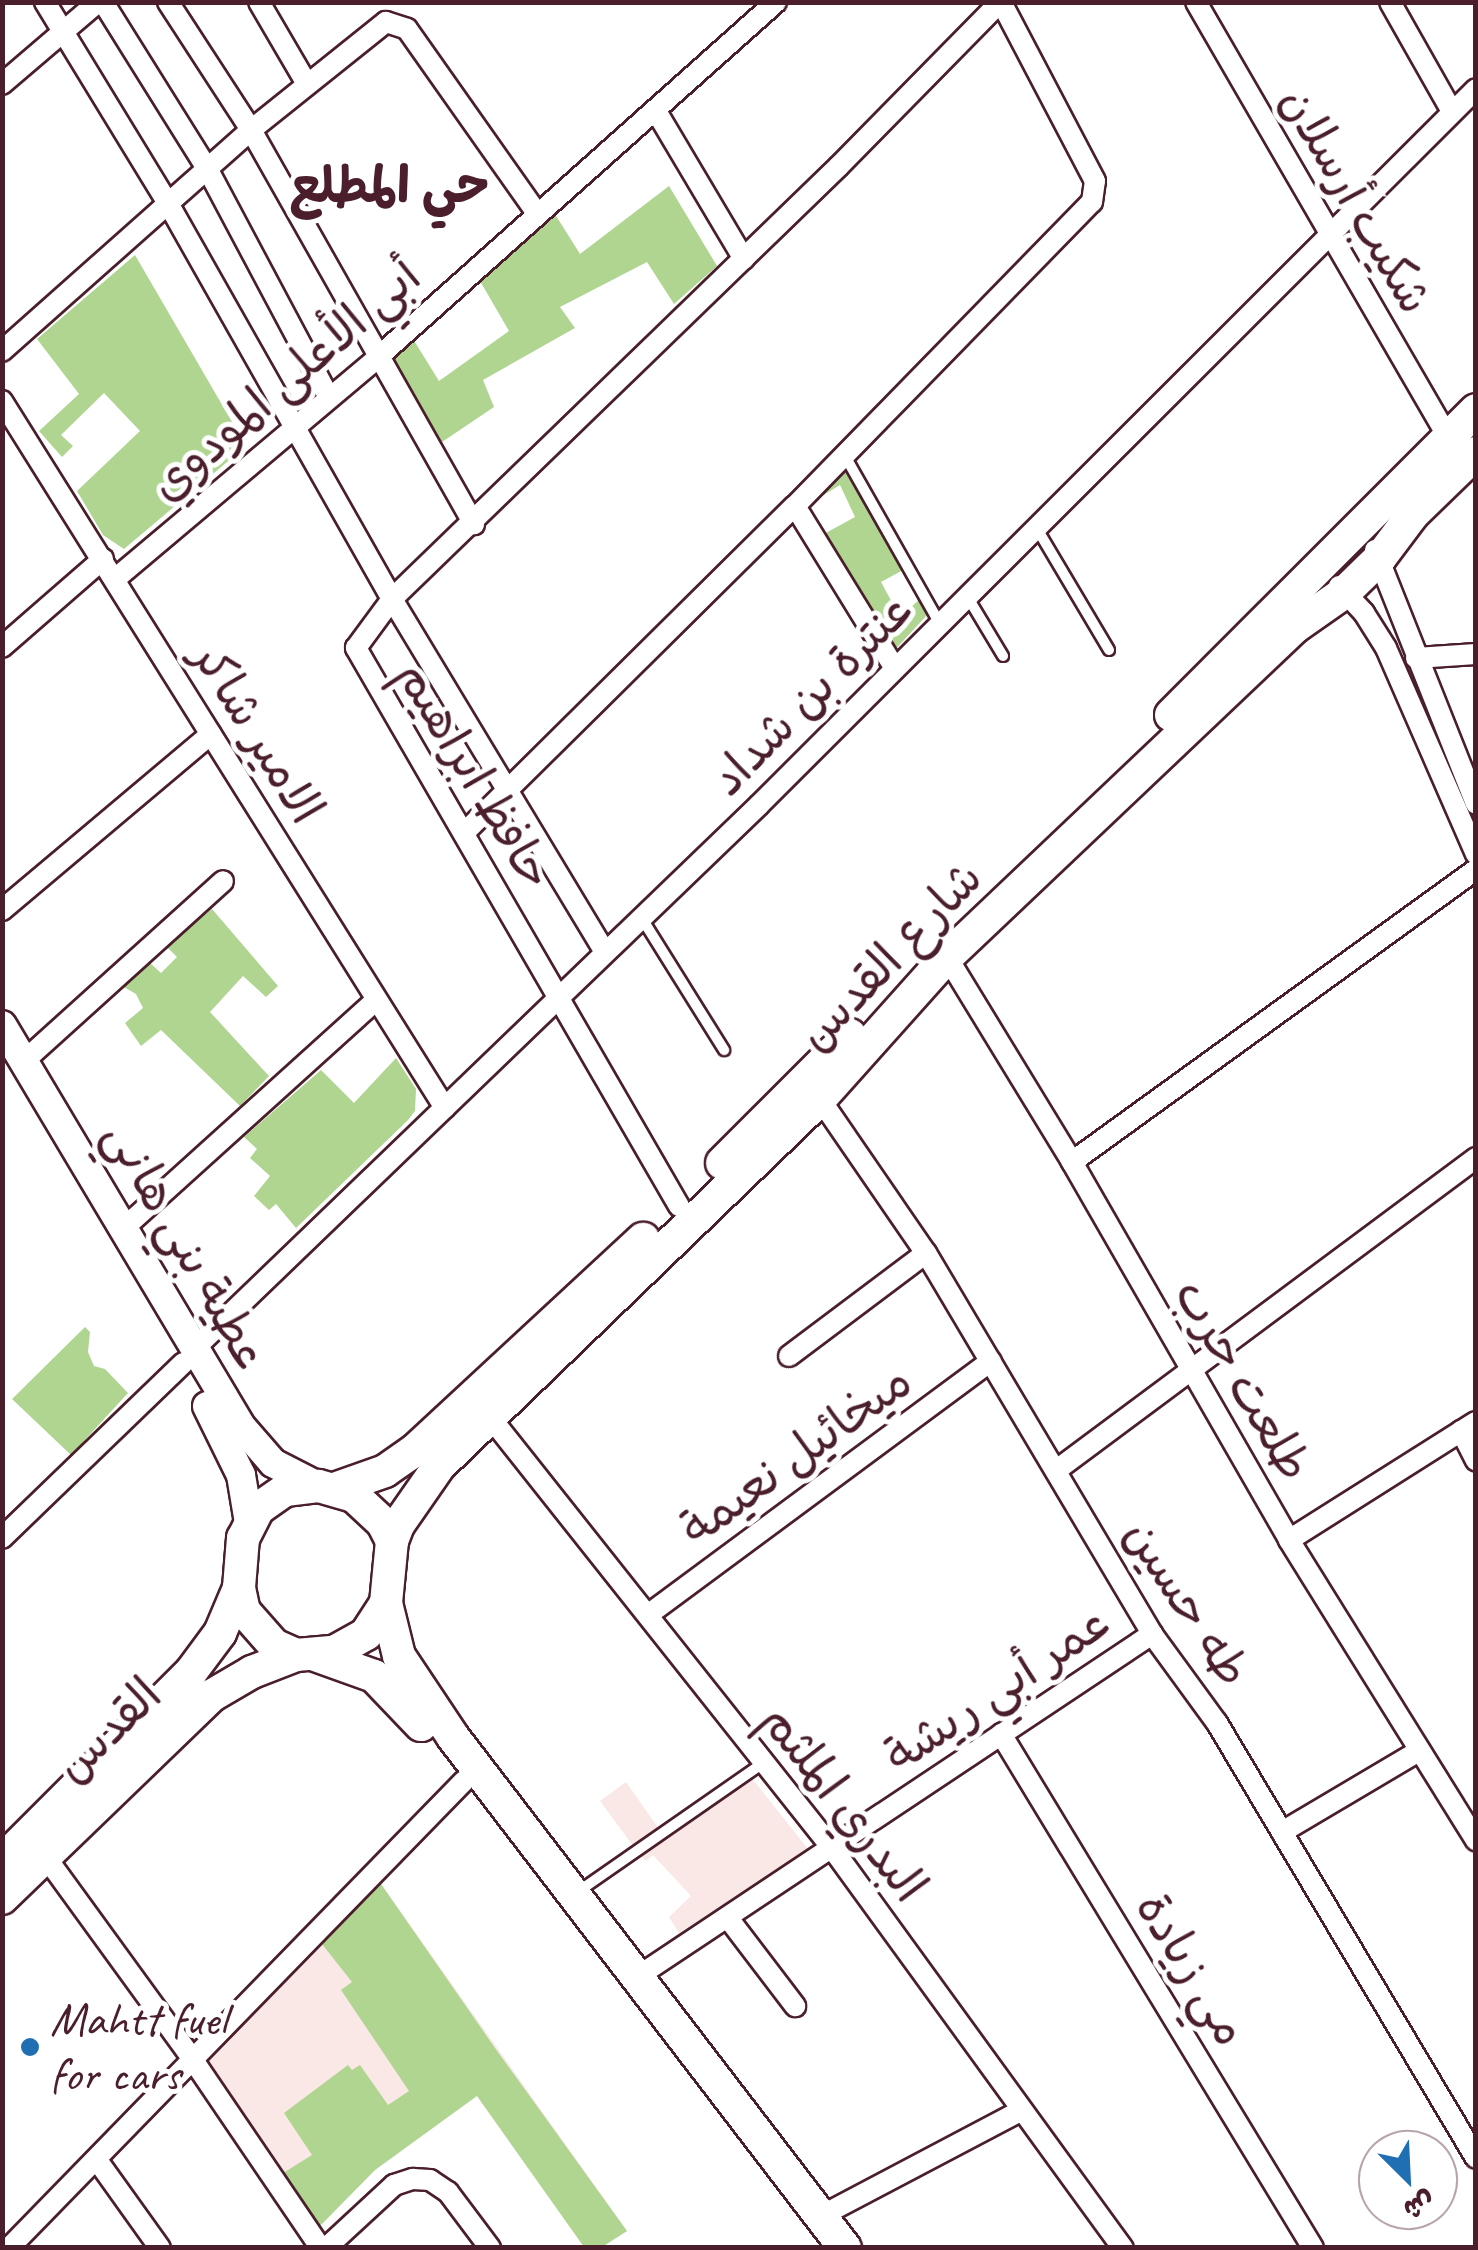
<!DOCTYPE html>
<meta charset="utf-8">
<style>
body{margin:0}
#map{position:relative;width:1478px;height:2250px;overflow:hidden;background:#fff;font-family:Caveat,"Playpen Sans Arabic",sans-serif}
div>[style]{position:absolute}
.built>*{inset:0;background:#f9e8e5}
.green>*{inset:0;background:#afd591}
.roads{filter:drop-shadow(2px 0 #4a1f2b) drop-shadow(-2px 0 #4a1f2b) drop-shadow(0 2px #4a1f2b) drop-shadow(0 -2px #4a1f2b)}
.lane>*{height:10px;margin:-5px;padding:0 5px;transform-origin:5px;border-radius:5px;background:#fff}
.street>*{height:20px;margin:-10px;padding:0 10px;transform-origin:10px;border-radius:10px;background:#fff}
.secondary>*{height:28px;margin:-14px;padding:0 14px;transform-origin:14px;border-radius:14px;background:#fff}
.primary>*{height:32px;margin:-16px;padding:0 16px;transform-origin:16px;border-radius:16px;background:#fff}
.dots>*{width:28px;height:28px;translate:-50% -50%;box-sizing:border-box;border:5px solid #fff;border-radius:50%}
span{translate:-50% -50%;white-space:nowrap;text-align:center;line-height:1.15;-webkit-text-stroke:10px #fff;paint-order:stroke}
.street-label{font-size:48px;color:#4a1f2b}
.poi-label{font-size:48px;color:#4a1f2b}
.left{translate:0 -50%;text-align:left}
.neighbourhood-label{font-size:50px;color:#4a1f2b;font-weight:700}
.frame{position:absolute;inset:0;border:5px solid #4a1f2b;pointer-events:none}
.north{position:absolute;left:1358px;top:2130px;width:100px;height:100px;box-sizing:border-box;background:#fff;border:2px solid #b7a5aa;border-radius:50%;rotate:156deg;font-size:28px;font-weight:700;line-height:40px;text-align:center;color:#4a1f2b}
.north::after{content:'';display:block;margin:auto;width:35px;height:45px;background:#1f6fb2;clip-path:polygon(50% 0,100% 100%,50% 72%,0 100%)}
</style>
<div id="map">
<div class="built">
<div style="clip-path:polygon(750px 1776px,808px 1849px,679px 1933px,669px 1917px,691px 1896px,653px 1855px,646px 1861px,639px 1854px,600px 1801px,626px 1782px,666px 1839px)"></div>
<div style="clip-path:polygon(381px 1884px,627px 2231px,602px 2247px,584px 2247px,476px 2095px,375px 2170px,316px 2230px,207px 2060px)"></div>
</div>
<div class="green">
<div style="clip-path:polygon(669px 186px,717px 266px,674px 304px,647px 262px,560px 307px,575px 328px,483px 380px,494px 407px,442px 442px,392px 358px,413px 339px,439px 381px,509px 331px,480px 281px,553px 211px,580px 254px)"></div>
<div style="clip-path:polygon(135px 255px,246px 446px,124px 549px,103px 535px,77px 491px,140px 431px,104px 393px,61px 435px,73px 446px,62px 457px,39px 431px,79px 394px,37px 339px)"></div>
<div style="clip-path:polygon(844px 466px,905px 569px,881px 582px,900px 617px,920px 599px,928px 614px,891px 654px,822px 535px,855px 517px,840px 485px,809px 504px)"></div>
<div style="clip-path:polygon(212px 909px,278px 986px,266px 997px,243px 976px,210px 1012px,269px 1076px,240px 1106px,161px 1030px,141px 1046px,125px 1023px,143px 1008px,136px 994px,122px 986px,149px 962px,161px 973px,177px 957px,166px 946px)"></div>
<div style="clip-path:polygon(396px 1058px,416px 1089px,415px 1111px,408px 1120px,296px 1228px,276px 1204px,269px 1210px,254px 1196px,270px 1176px,250px 1158px,257px 1149px,244px 1137px,321px 1070px,354px 1103px)"></div>
<div style="clip-path:polygon(85px 1327px,90px 1332px,88px 1352px,94px 1366px,105px 1369px,128px 1393px,71px 1455px,12px 1399px)"></div>
<div style="clip-path:polygon(381px 1884px,495px 2048px,627px 2231px,602px 2247px,584px 2247px,477px 2096px,375px 2170px,316px 2230px,280px 2175px,312px 2155px,284px 2113px,348px 2065px,352px 2070px,360px 2065px,388px 2105px,409px 2091px,341px 1990px,352px 1982px,322px 1944px)"></div>
</div>
<div class="roads">
<div class="lane">
<div style="left:845px;top:456px;width:191px;rotate:60.5deg"></div>
<div style="left:1036px;top:527px;width:143px;rotate:59.3deg"></div>
<div style="left:967px;top:596px;width:70px;rotate:59deg"></div>
<div style="left:641px;top:917px;width:157px;rotate:58deg"></div>
<div style="left:579px;top:1891px;width:224px;rotate:-34.8deg"></div>
</div>
<div class="street">
<div style="left:45px;top:2px;width:238px;rotate:58.6deg"></div>
<div style="left:169px;top:205px;width:453px;rotate:60.5deg"></div>
<div style="left:392px;top:599px;width:412px;rotate:58.9deg"></div>
<div style="left:103px;top:2px;width:198px;rotate:58deg"></div>
<div style="left:208px;top:170px;width:258px;rotate:62deg"></div>
<div style="left:168px;top:2px;width:153px;rotate:57deg"></div>
<div style="left:251px;top:130px;width:453px;rotate:60.5deg"></div>
<div style="left:259px;top:2px;width:95px;rotate:59.7deg"></div>
<div style="left:1196px;top:2px;width:503px;rotate:59.92deg"></div>
<div style="left:1390px;top:2px;width:124px;rotate:60.5deg"></div>
<div style="left:2px;top:84px;width:126px;rotate:-40.5deg"></div>
<div style="left:656px;top:111px;width:172px;rotate:59.3deg"></div>
<div style="left:2px;top:351px;width:333px;rotate:-41.6deg"></div>
<div style="left:251px;top:130px;width:173px;rotate:-38.7deg"></div>
<div style="left:386px;top:22px;width:22px;rotate:18deg"></div>
<div style="left:407px;top:29px;width:224px;rotate:54.8deg"></div>
<div style="left:2px;top:401px;width:834px;rotate:57.93deg"></div>
<div style="left:795px;top:506px;width:189px;rotate:58.4deg"></div>
<div style="left:1375px;top:550px;width:273px;rotate:68.3deg"></div>
<div style="left:115px;top:579px;width:343px;rotate:-40.1deg"></div>
<div style="left:377px;top:358px;width:535px;rotate:-41.74deg"></div>
<div style="left:1339px;top:586px;width:37px;rotate:47deg"></div>
<div style="left:1364px;top:613px;width:41px;rotate:57.8deg"></div>
<div style="left:1386px;top:648px;width:225px;rotate:66.4deg"></div>
<div style="left:2px;top:647px;width:134px;rotate:-41.1deg"></div>
<div style="left:1416px;top:658px;width:60px;rotate:-3.8deg"></div>
<div style="left:464px;top:833px;width:465px;rotate:-44.7deg"></div>
<div style="left:795px;top:506px;width:425px;rotate:-45.7deg"></div>
<div style="left:1092px;top:202px;width:21px;rotate:-82deg"></div>
<div style="left:1095px;top:181px;width:202px;rotate:-117.7deg"></div>
<div style="left:2px;top:910px;width:273px;rotate:-40.1deg"></div>
<div style="left:947px;top:957px;width:240px;rotate:58.6deg"></div>
<div style="left:1072px;top:1162px;width:436px;rotate:60.1deg"></div>
<div style="left:1289px;top:1540px;width:354px;rotate:58.1deg"></div>
<div style="left:24px;top:1061px;width:268px;rotate:-42.1deg"></div>
<div style="left:820px;top:1099px;width:187px;rotate:55.5deg"></div>
<div style="left:926px;top:1253px;width:443px;rotate:59.3deg"></div>
<div style="left:1152px;top:1634px;width:110px;rotate:53.9deg"></div>
<div style="left:1217px;top:1723px;width:506px;rotate:59.23deg"></div>
<div style="left:1072px;top:1162px;width:498px;rotate:-35.9deg"></div>
<div style="left:679px;top:1206px;width:645px;rotate:-120.06deg"></div>
<div style="left:356px;top:648px;width:61px;rotate:-53.7deg"></div>
<div style="left:392px;top:599px;width:622px;rotate:-44.09deg"></div>
<div style="left:839px;top:166px;width:230px;rotate:-45.5deg"></div>
<div style="left:125px;top:1227px;width:338px;rotate:-42.1deg"></div>
<div style="left:195px;top:1348px;width:783px;rotate:-43.91deg"></div>
<div style="left:759px;top:805px;width:1013px;rotate:-44.96deg"></div>
<div style="left:789px;top:1356px;width:171px;rotate:-36.9deg"></div>
<div style="left:490px;top:1417px;width:550px;rotate:51.57deg"></div>
<div style="left:832px;top:1848px;width:495px;rotate:54deg"></div>
<div style="left:1461px;top:1431px;width:33px;rotate:63deg"></div>
<div style="left:1058px;top:1469px;width:521px;rotate:-36.65deg"></div>
<div style="left:2px;top:1538px;width:252px;rotate:-44deg"></div>
<div style="left:1289px;top:1540px;width:221px;rotate:-32.3deg"></div>
<div style="left:649px;top:1614px;width:425px;rotate:-36.5deg"></div>
<div style="left:1001px;top:1734px;width:601px;rotate:58.74deg"></div>
<div style="left:1282px;top:1832px;width:159px;rotate:-30.6deg"></div>
<div style="left:45px;top:1856px;width:252px;rotate:54deg"></div>
<div style="left:193px;top:2060px;width:227px;rotate:55.8deg"></div>
<div style="left:728px;top:1918px;width:111px;rotate:52.7deg"></div>
<div style="left:637px;top:1977px;width:619px;rotate:-33.66deg"></div>
<div style="left:97px;top:2160px;width:108px;rotate:54.4deg"></div>
<div style="left:821px;top:2216px;width:225px;rotate:-27.8deg"></div>
<div style="left:9px;top:2248px;width:652px;rotate:-45.75deg"></div>
<div style="left:326px;top:2248px;width:93px;rotate:-42.8deg"></div>
<div style="left:394px;top:2185px;width:20px;rotate:-18deg"></div>
<div style="left:413px;top:2179px;width:17px;rotate:3deg"></div>
<div style="left:430px;top:2180px;width:22px;rotate:34deg"></div>
<div style="left:448px;top:2192px;width:70px;rotate:53.1deg"></div>
</div>
<div class="secondary">
<div style="left:2px;top:1025px;width:465px;rotate:59.2deg"></div>
<div style="left:240px;top:1425px;width:50px;rotate:49deg"></div>
<div style="left:273px;top:1463px;width:51px;rotate:27.1deg"></div>
<div style="left:207px;top:1406px;width:77px;rotate:63.8deg"></div>
<div style="left:241px;top:1475px;width:49px;rotate:80.5deg"></div>
</div>
<div class="primary">
<div style="left:1171px;top:715px;width:431px;rotate:-45deg"></div>
<div style="left:722px;top:1163px;width:181px;rotate:-45deg"></div>
<div style="left:334px;top:1489px;width:54px;rotate:-19.4deg"></div>
<div style="left:385px;top:1471px;width:37px;rotate:-35deg"></div>
<div style="left:415px;top:1450px;width:311px;rotate:-42.8deg"></div>
<div style="left:392px;top:1541px;width:20px;rotate:-117deg"></div>
<div style="left:383px;top:1523px;width:40px;rotate:-137deg"></div>
<div style="left:354px;top:1496px;width:37px;rotate:-164deg"></div>
<div style="left:318px;top:1486px;width:33px;rotate:173deg"></div>
<div style="left:285px;top:1490px;width:33px;rotate:145deg"></div>
<div style="left:258px;top:1509px;width:33px;rotate:117deg"></div>
<div style="left:243px;top:1538px;width:50px;rotate:94.6deg"></div>
<div style="left:239px;top:1588px;width:24px;rotate:78deg"></div>
<div style="left:244px;top:1611px;width:45px;rotate:48.6deg"></div>
<div style="left:274px;top:1645px;width:24px;rotate:24deg"></div>
<div style="left:296px;top:1655px;width:38px;rotate:-5deg"></div>
<div style="left:334px;top:1652px;width:37px;rotate:-29deg"></div>
<div style="left:366px;top:1634px;width:37px;rotate:-57deg"></div>
<div style="left:386px;top:1603px;width:62px;rotate:-84.5deg"></div>
<div style="left:392px;top:1541px;width:17px;rotate:-69deg"></div>
<div style="left:398px;top:1525px;width:72px;rotate:-55.2deg"></div>
<div style="left:439px;top:1466px;width:529px;rotate:-43.93deg"></div>
<div style="left:820px;top:1099px;width:191px;rotate:-48.2deg"></div>
<div style="left:947px;top:957px;width:480px;rotate:-43.5deg"></div>
<div style="left:1295px;top:627px;width:61px;rotate:-35deg"></div>
<div style="left:1345px;top:592px;width:49px;rotate:-44.2deg"></div>
<div style="left:1380px;top:558px;width:55px;rotate:-53.1deg"></div>
<div style="left:1413px;top:514px;width:88px;rotate:-44.1deg"></div>
<div style="left:386px;top:1603px;width:55px;rotate:76.2deg"></div>
<div style="left:399px;top:1656px;width:97px;rotate:56.3deg"></div>
<div style="left:453px;top:1737px;width:644px;rotate:52.51deg"></div>
<div style="left:315px;top:1655px;width:63px;rotate:19.6deg"></div>
<div style="left:374px;top:1676px;width:68px;rotate:46.2deg"></div>
<div style="left:2px;top:1861px;width:267px;rotate:-45deg"></div>
<div style="left:191px;top:1672px;width:49px;rotate:-53.4deg"></div>
<div style="left:220px;top:1633px;width:49px;rotate:-67.1deg"></div>
<div style="left:2px;top:1898px;width:291px;rotate:-44deg"></div>
<div style="left:211px;top:1696px;width:48px;rotate:-30.3deg"></div>
<div style="left:252px;top:1672px;width:47px;rotate:-21.1deg"></div>
</div>
</div>
<div class="dots">
<div style="left:30px;top:2047px;background:#1f6fb2"></div>
</div>
<div class="street-label">
<span style="left:1356px;top:200px;rotate:60deg">شكيب أرسلان</span>
<span style="left:285px;top:380px;rotate:-41deg">أبي الأعلى المودوي</span>
<span style="left:811px;top:694px;rotate:-45deg">عنترة بن شداد</span>
<span style="left:258px;top:733px;rotate:58deg">الامير شاكر</span>
<span style="left:475px;top:775px;rotate:59deg">حافظ ابراهيم</span>
<span style="left:890px;top:956px;rotate:-46deg">شارع القدس</span>
<span style="left:186px;top:1245px;rotate:60deg">عطية بني هاني</span>
<span style="left:1243px;top:1380px;rotate:60deg">طلعت حرب</span>
<span style="left:796px;top:1455px;rotate:-36deg">ميخائيل نعيمة</span>
<span style="left:1187px;top:1603px;rotate:57deg">طه حسين</span>
<span style="left:997px;top:1689px;rotate:-34deg">عمر أبي ريشة</span>
<span style="left:108px;top:1730px;rotate:-44deg">القدس</span>
<span style="left:844px;top:1803px;rotate:52deg">البدري الملثم</span>
<span style="left:1192px;top:1969px;rotate:59deg">مي زيادة</span>
</div>
<div class="poi-label">
<span class="left" style="left:50px;top:2047px">Mahtt fuel<br>for cars</span>
</div>
<div class="neighbourhood-label">
<span style="left:389px;top:186px">حي المطلع</span>
</div>
<div class="frame"></div>
<div class="north">ش</div>
</div>
